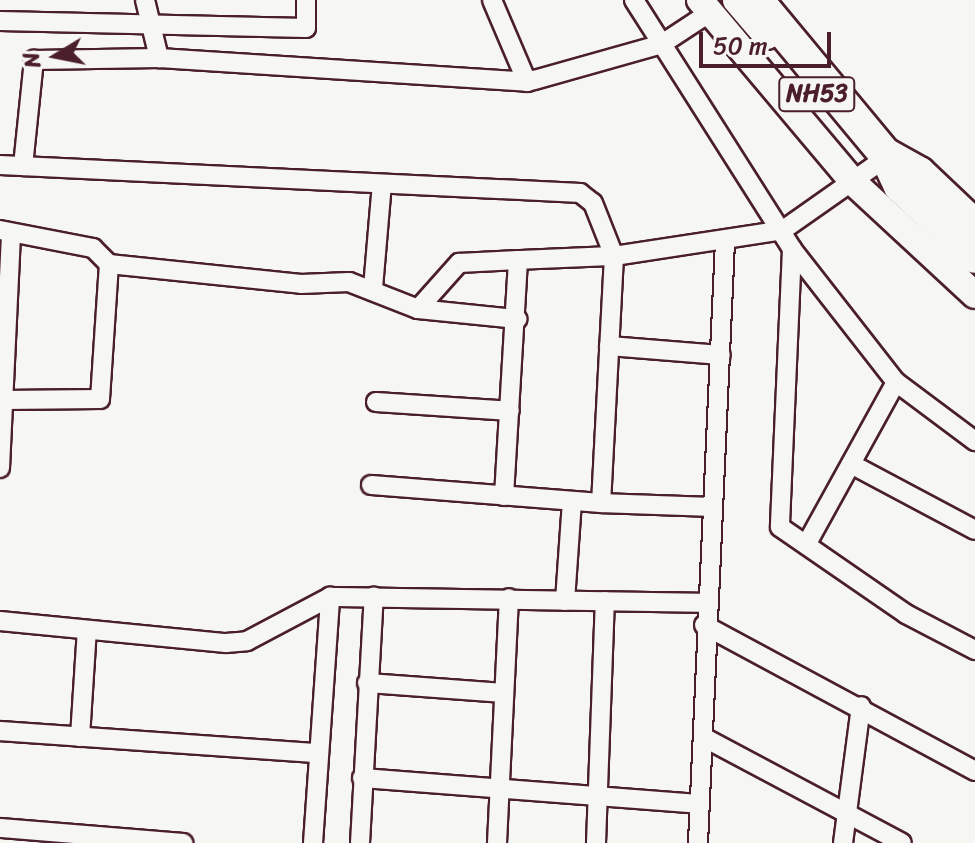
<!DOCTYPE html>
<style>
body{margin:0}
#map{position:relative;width:975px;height:843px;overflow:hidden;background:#f6f6f2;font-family:Sriracha,sans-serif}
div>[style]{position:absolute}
.roads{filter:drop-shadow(2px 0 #4a1f2b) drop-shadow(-2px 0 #4a1f2b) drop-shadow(0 2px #4a1f2b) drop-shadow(0 -2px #4a1f2b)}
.street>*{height:18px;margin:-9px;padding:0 9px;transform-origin:9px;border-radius:9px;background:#f6f6f2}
.secondary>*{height:26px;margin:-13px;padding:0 13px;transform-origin:13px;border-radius:13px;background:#f6f6f2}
.primary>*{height:28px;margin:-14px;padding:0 14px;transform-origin:14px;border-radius:14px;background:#f6f6f2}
.highway>*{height:32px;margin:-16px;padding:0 16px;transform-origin:16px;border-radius:16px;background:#f6f6f2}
span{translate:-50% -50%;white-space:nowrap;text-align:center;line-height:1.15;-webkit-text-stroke:8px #f6f6f2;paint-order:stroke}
.shield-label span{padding:2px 6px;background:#f6f6f2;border:2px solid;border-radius:6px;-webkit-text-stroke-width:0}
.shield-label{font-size:24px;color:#4a1f2b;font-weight:700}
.north{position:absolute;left:16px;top:16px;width:80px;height:80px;-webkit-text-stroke:6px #f6f6f2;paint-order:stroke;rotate:260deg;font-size:22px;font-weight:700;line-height:32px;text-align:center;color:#4a1f2b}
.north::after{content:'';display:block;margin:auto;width:28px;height:36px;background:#4a1f2b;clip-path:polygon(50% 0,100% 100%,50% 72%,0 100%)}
.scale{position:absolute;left:699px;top:32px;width:132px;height:36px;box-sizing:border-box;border:4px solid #4a1f2b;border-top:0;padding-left:10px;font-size:24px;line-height:28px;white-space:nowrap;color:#4a1f2b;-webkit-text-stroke:6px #f6f6f2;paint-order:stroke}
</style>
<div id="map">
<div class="roads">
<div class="street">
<div style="left:145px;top:0;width:60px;rotate:76.4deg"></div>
<div style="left:492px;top:0;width:89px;rotate:66.9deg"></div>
<div style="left:709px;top:13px;width:56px;rotate:146.6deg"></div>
<div style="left:662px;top:44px;width:243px;rotate:57.6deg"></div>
<div style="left:792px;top:249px;width:169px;rotate:52deg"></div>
<div style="left:896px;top:382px;width:186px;rotate:118.9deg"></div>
<div style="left:0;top:21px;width:306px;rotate:1.3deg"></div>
<div style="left:306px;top:28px;width:28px;rotate:-90deg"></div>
<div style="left:0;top:165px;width:581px;rotate:2.76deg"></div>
<div style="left:580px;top:193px;width:16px;rotate:38deg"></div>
<div style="left:593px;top:203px;width:57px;rotate:68.4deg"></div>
<div style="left:614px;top:256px;width:171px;rotate:-8.7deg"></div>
<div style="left:783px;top:230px;width:115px;rotate:-35.1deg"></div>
<div style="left:23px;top:166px;width:107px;rotate:-84.1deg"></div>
<div style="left:34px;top:60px;width:125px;rotate:-0.9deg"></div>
<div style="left:159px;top:58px;width:369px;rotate:3.7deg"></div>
<div style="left:527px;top:82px;width:140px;rotate:-15.7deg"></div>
<div style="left:662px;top:44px;width:52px;rotate:-122.5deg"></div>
<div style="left:0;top:230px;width:95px;rotate:11deg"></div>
<div style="left:93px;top:248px;width:23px;rotate:45deg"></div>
<div style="left:109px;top:264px;width:193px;rotate:5.9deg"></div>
<div style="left:301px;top:284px;width:48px;rotate:-2.4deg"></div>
<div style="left:349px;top:282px;width:74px;rotate:21.4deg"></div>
<div style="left:418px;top:309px;width:100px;rotate:5.8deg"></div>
<div style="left:792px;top:249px;width:278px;rotate:92.5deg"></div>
<div style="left:780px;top:527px;width:153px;rotate:34.6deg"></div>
<div style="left:906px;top:614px;width:78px;rotate:27.6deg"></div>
<div style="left:373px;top:288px;width:104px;rotate:-85.1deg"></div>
<div style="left:418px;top:309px;width:62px;rotate:-48.3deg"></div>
<div style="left:459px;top:263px;width:59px;rotate:-2.9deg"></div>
<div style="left:609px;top:346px;width:112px;rotate:4.6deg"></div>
<div style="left:896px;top:382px;width:99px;rotate:36.8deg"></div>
<div style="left:4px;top:400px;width:96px;rotate:-0.6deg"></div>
<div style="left:100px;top:399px;width:135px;rotate:-86.2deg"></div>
<div style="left:376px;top:402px;width:134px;rotate:3.8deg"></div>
<div style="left:851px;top:464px;width:140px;rotate:28deg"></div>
<div style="left:0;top:468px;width:235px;rotate:-87.3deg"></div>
<div style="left:371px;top:485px;width:231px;rotate:4.5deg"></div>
<div style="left:504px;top:496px;width:236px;rotate:-86.6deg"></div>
<div style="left:518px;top:260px;width:96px;rotate:-2.4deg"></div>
<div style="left:614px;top:256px;width:247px;rotate:93deg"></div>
<div style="left:601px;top:503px;width:110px;rotate:2.1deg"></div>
<div style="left:565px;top:601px;width:100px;rotate:-86deg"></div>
<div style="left:0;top:621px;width:227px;rotate:5.6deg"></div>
<div style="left:226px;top:643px;width:21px;rotate:-5deg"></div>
<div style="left:247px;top:641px;width:94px;rotate:-27.9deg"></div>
<div style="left:330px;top:597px;width:375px;rotate:0.9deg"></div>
<div style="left:704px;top:625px;width:308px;rotate:28.3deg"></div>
<div style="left:367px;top:683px;width:135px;rotate:4.2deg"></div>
<div style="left:0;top:731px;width:317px;rotate:4deg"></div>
<div style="left:80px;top:737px;width:107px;rotate:-86.3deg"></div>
<div style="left:703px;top:737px;width:225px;rotate:28deg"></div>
<div style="left:362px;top:778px;width:338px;rotate:4.4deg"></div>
<div style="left:0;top:828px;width:184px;rotate:4.7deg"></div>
<div style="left:313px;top:843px;width:247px;rotate:-86deg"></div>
<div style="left:360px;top:843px;width:247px;rotate:-86.8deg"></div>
<div style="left:497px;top:843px;width:245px;rotate:-87.2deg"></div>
<div style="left:596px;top:843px;width:242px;rotate:-87.9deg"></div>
<div style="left:698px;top:843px;width:602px;rotate:-87.43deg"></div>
<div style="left:843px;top:843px;width:138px;rotate:-82.5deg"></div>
</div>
<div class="secondary">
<div style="left:700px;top:0;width:238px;rotate:49.9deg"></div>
<div style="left:853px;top:182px;width:166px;rotate:42.8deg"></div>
</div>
<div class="primary">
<div style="left:737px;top:0;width:46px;rotate:49.4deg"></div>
</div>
<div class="highway">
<div style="left:757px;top:0;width:200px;rotate:50.3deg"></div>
<div style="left:885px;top:154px;width:35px;rotate:65deg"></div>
<div style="left:900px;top:186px;width:103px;rotate:43.4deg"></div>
<div style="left:885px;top:154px;width:39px;rotate:29deg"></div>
<div style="left:919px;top:173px;width:77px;rotate:43.4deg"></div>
</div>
</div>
<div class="shield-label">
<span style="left:817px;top:94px">NH53</span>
</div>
<div class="north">N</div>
<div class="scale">50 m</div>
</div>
